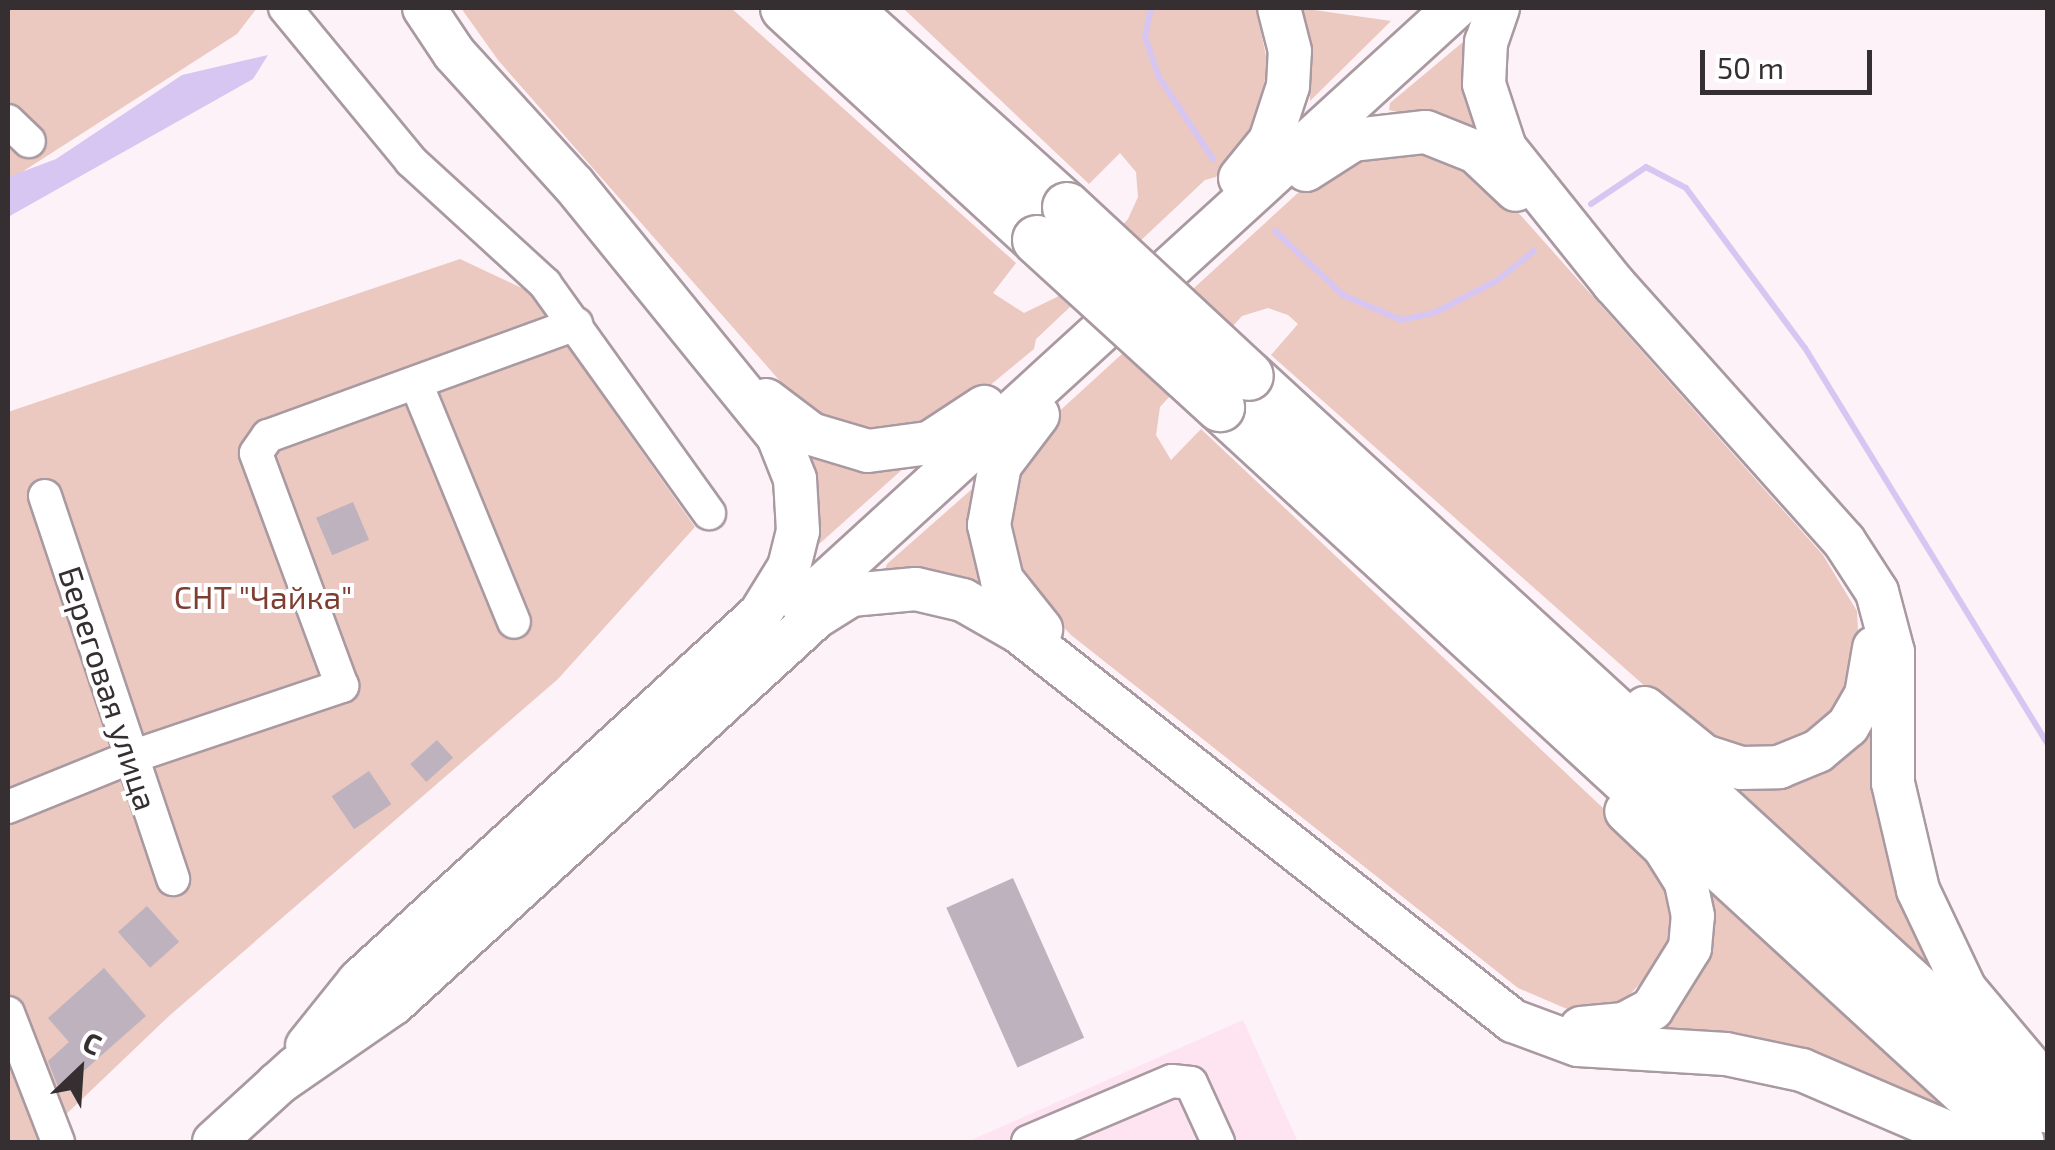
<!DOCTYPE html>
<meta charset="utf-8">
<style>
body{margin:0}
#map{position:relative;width:2055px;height:1150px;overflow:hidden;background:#fdf2f7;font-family:"Exo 2",sans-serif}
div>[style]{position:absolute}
.built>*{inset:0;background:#fee4f0}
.green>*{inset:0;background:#ebc8c0}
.water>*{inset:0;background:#d7c6f2}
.stream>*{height:6px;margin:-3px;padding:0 3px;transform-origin:3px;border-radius:3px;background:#d7c6f2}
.building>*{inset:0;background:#beb2be;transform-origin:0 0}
.roads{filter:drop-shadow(2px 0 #a999a0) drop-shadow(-2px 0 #a999a0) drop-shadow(0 2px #a999a0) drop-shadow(0 -2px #a999a0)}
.minor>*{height:32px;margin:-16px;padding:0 16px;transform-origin:16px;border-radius:16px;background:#fff}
.major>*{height:42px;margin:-21px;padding:0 21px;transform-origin:21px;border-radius:21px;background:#fff}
.highway>*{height:48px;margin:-24px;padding:0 24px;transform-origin:24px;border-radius:24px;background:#fff}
.bridges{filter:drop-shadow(2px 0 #a999a0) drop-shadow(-2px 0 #a999a0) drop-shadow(0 2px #a999a0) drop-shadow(0 -2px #a999a0)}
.highway-bridge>*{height:48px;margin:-24px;padding:0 24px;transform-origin:24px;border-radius:24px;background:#fff}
span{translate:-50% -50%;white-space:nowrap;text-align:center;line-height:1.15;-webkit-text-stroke:8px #fff;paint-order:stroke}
.park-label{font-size:32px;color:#7e3e32}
.street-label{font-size:32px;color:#362f32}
.frame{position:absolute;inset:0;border:10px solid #362f32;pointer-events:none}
.north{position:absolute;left:30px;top:1020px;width:100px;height:100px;-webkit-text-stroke:8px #fff;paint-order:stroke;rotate:25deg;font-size:28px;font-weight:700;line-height:40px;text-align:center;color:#362f32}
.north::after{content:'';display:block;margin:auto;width:35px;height:45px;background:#362f32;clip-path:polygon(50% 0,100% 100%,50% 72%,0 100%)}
.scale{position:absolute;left:1700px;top:50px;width:172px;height:45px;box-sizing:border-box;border:5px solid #362f32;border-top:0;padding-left:12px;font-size:30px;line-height:35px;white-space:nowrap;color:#362f32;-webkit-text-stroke:8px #fff;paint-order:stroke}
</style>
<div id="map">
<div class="built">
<div style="clip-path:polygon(1243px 1020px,1298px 1142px,967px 1142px)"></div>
</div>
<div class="green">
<div style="clip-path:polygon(8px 8px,257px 8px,237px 34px,8px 181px)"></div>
<div style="clip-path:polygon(461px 8px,731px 8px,1016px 263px,993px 293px,1024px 313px,1057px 297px,1128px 219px,1138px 197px,1136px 172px,1120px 153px,1089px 184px,903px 8px,1256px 8px,1268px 66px,1254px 128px,1216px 177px,1205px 180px,1036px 339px,1034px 349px,955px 414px,885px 431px,831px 420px,794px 397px,498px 60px)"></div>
<div style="clip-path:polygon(1300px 8px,1391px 21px,1310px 101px,1309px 45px)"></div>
<div style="clip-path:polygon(1463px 42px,1482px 133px,1389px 110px,1390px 103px)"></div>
<div style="clip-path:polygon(1407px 143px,1483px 173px,1823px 555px,1857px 611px,1860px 669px,1822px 730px,1766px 751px,1725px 746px,1682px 719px,1271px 355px,1298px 324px,1288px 315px,1268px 308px,1242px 316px,1160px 407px,1156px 435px,1171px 460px,1201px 429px,1639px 842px,1662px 871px,1673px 920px,1664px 958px,1621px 1004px,1567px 1009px,1518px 988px,1071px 635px,1034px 596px,1012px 553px,1007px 489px,1041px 428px,1322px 171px)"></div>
<div style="clip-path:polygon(460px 259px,528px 291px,695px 527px,558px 679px,169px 1016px,37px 1142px,8px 1142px,8px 412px)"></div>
<div style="clip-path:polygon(804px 445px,905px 467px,817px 546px)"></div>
<div style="clip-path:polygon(972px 489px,983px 586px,884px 572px,887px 564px)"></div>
<div style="clip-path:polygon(1871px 724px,1944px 984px,1730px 788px,1809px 778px)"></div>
<div style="clip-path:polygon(1709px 889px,1940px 1100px,1941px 1105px,1843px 1066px,1662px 1029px,1701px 970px)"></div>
</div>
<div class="water">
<div style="clip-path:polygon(268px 55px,253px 79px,8px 217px,8px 177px,56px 159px,182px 75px)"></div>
</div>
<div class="stream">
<div style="left:1151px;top:8px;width:30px;rotate:102deg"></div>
<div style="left:1145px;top:37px;width:42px;rotate:70.7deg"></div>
<div style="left:1159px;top:77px;width:98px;rotate:56.6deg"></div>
<div style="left:1591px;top:204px;width:66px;rotate:-33.9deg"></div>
<div style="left:1646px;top:167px;width:45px;rotate:27.7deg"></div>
<div style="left:1686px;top:188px;width:199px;rotate:53.4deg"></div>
<div style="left:1805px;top:348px;width:465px;rotate:58.5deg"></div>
<div style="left:1275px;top:231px;width:93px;rotate:43.3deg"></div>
<div style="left:1343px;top:295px;width:63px;rotate:23.3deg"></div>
<div style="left:1401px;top:320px;width:34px;rotate:-12deg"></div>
<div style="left:1434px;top:313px;width:72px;rotate:-27.3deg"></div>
<div style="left:1498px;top:280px;width:46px;rotate:-38.9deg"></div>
</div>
<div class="building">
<div style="left:353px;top:502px;width:41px;height:40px;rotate:67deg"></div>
<div style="left:437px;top:740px;width:24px;height:36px;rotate:48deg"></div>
<div style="left:369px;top:771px;width:40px;height:45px;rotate:56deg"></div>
<div style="left:1013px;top:878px;width:175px;height:73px;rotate:66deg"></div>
<div style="left:147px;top:906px;width:48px;height:39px;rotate:48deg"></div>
<div style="clip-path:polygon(104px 968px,146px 1016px,60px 1092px,48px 1061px,69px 1042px,48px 1018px)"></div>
</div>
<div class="roads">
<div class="minor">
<div style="left:285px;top:8px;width:198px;rotate:50.5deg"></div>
<div style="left:411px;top:161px;width:182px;rotate:42.5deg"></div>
<div style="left:545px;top:284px;width:282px;rotate:54.4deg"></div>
<div style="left:8px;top:121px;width:29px;rotate:44deg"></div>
<div style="left:416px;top:383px;width:258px;rotate:67.7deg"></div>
<div style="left:45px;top:496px;width:404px;rotate:71.5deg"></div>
<div style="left:8px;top:807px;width:133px;rotate:-22.1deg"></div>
<div style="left:131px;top:757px;width:223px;rotate:-18.6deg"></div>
<div style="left:342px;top:686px;width:248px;rotate:-110.3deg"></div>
<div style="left:256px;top:453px;width:21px;rotate:-55deg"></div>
<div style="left:268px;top:436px;width:328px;rotate:-20deg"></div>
<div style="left:8px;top:1013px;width:138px;rotate:68.8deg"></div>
<div style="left:1028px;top:1142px;width:156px;rotate:-23deg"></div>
<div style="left:1172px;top:1081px;width:19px;rotate:6deg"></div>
<div style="left:1191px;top:1083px;width:65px;rotate:65.4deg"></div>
</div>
<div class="major">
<div style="left:1498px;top:8px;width:36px;rotate:109deg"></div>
<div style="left:1486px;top:42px;width:42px;rotate:92.7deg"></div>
<div style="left:1484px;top:84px;width:67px;rotate:71.8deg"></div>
<div style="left:1505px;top:148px;width:174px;rotate:51.3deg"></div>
<div style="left:1614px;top:284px;width:345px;rotate:48.2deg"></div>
<div style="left:1844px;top:541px;width:61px;rotate:57.1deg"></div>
<div style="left:1877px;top:592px;width:62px;rotate:75.1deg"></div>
<div style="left:1893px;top:652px;width:131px;rotate:90deg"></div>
<div style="left:1893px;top:783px;width:110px;rotate:76.8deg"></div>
<div style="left:1918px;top:890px;width:110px;rotate:64.6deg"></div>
<div style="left:1965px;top:989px;width:99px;rotate:49.9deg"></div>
<div style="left:1306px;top:170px;width:56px;rotate:-32.6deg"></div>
<div style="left:1353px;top:140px;width:73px;rotate:-6.3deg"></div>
<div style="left:1426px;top:132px;width:54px;rotate:21.8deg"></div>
<div style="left:1476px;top:152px;width:55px;rotate:43.5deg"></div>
<div style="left:1240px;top:178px;width:48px;rotate:-51deg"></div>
<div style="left:1270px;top:141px;width:58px;rotate:-71.9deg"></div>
<div style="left:1288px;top:86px;width:35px;rotate:-87deg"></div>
<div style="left:1290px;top:51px;width:44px;rotate:-104.3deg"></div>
<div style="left:766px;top:400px;width:56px;rotate:37.1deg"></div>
<div style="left:811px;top:434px;width:59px;rotate:16.6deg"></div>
<div style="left:868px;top:451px;width:62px;rotate:-7.5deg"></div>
<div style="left:929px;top:443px;width:66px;rotate:-33.2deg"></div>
<div style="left:1038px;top:415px;width:63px;rotate:127.2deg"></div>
<div style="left:1000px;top:465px;width:61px;rotate:100.4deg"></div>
<div style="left:989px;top:525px;width:57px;rotate:76.7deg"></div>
<div style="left:1002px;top:580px;width:63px;rotate:51.5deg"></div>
<div style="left:802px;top:604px;width:884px;rotate:-42.39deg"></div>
<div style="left:1645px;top:708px;width:76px;rotate:39.1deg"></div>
<div style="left:1704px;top:756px;width:38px;rotate:18deg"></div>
<div style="left:1740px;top:768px;width:39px;rotate:-1deg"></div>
<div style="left:1779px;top:767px;width:42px;rotate:-22.3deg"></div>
<div style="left:1818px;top:751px;width:39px;rotate:-40deg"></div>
<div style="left:1848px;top:726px;width:36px;rotate:-60deg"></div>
<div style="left:1866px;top:695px;width:48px;rotate:-80.3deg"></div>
<div style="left:1581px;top:1028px;width:43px;rotate:-5.3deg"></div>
<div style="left:1624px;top:1024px;width:32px;rotate:-28deg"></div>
<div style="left:1652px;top:1009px;width:72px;rotate:-58.1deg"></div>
<div style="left:1690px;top:948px;width:32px;rotate:-85deg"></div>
<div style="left:1693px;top:916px;width:35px;rotate:-102deg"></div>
<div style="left:1686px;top:882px;width:41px;rotate:-122.2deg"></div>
<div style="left:1664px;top:847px;width:52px;rotate:-136.5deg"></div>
<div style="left:307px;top:1046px;width:83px;rotate:-51.3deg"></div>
<div style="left:359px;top:981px;width:544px;rotate:-42.47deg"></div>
<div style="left:760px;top:614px;width:55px;rotate:-58.3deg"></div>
<div style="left:789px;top:567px;width:37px;rotate:-76deg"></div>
<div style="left:798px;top:531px;width:52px;rotate:-93.3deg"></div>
<div style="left:795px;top:479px;width:46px;rotate:-111.6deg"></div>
<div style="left:778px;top:436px;width:323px;rotate:-129.1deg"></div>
<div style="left:574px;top:185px;width:178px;rotate:-132.3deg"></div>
<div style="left:454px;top:53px;width:54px;rotate:-123.7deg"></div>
<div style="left:277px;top:1084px;width:142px;rotate:-34.7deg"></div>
<div style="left:394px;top:1003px;width:572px;rotate:-42.45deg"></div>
<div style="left:816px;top:617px;width:41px;rotate:-32.2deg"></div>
<div style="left:851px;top:595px;width:65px;rotate:-5.3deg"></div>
<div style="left:916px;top:589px;width:48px;rotate:13.2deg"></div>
<div style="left:963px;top:600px;width:64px;rotate:29.7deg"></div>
<div style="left:1019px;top:632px;width:629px;rotate:38.22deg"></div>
<div style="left:1513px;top:1021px;width:69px;rotate:20.3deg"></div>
<div style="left:1578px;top:1045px;width:148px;rotate:3.5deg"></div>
<div style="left:1726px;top:1054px;width:78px;rotate:11.9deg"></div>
<div style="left:1802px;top:1070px;width:183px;rotate:23.2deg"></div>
<div style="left:214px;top:1142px;width:111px;rotate:-42.4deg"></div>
</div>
<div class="highway">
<div style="left:785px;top:8px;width:343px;rotate:42.6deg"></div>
<div style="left:846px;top:8px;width:297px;rotate:42deg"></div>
<div style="left:1249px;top:376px;width:1084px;rotate:42.53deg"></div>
<div style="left:1220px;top:407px;width:1086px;rotate:42.58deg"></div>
</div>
</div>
<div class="bridges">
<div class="highway-bridge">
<div style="left:1067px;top:207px;width:248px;rotate:42.9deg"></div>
<div style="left:1037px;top:240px;width:248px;rotate:42.4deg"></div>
</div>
</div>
<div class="park-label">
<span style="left:263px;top:596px">СНТ "Чайка"</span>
</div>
<div class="street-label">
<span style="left:109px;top:688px;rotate:72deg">Береговая улица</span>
</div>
<div class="frame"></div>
<div class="north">С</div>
<div class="scale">50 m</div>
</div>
